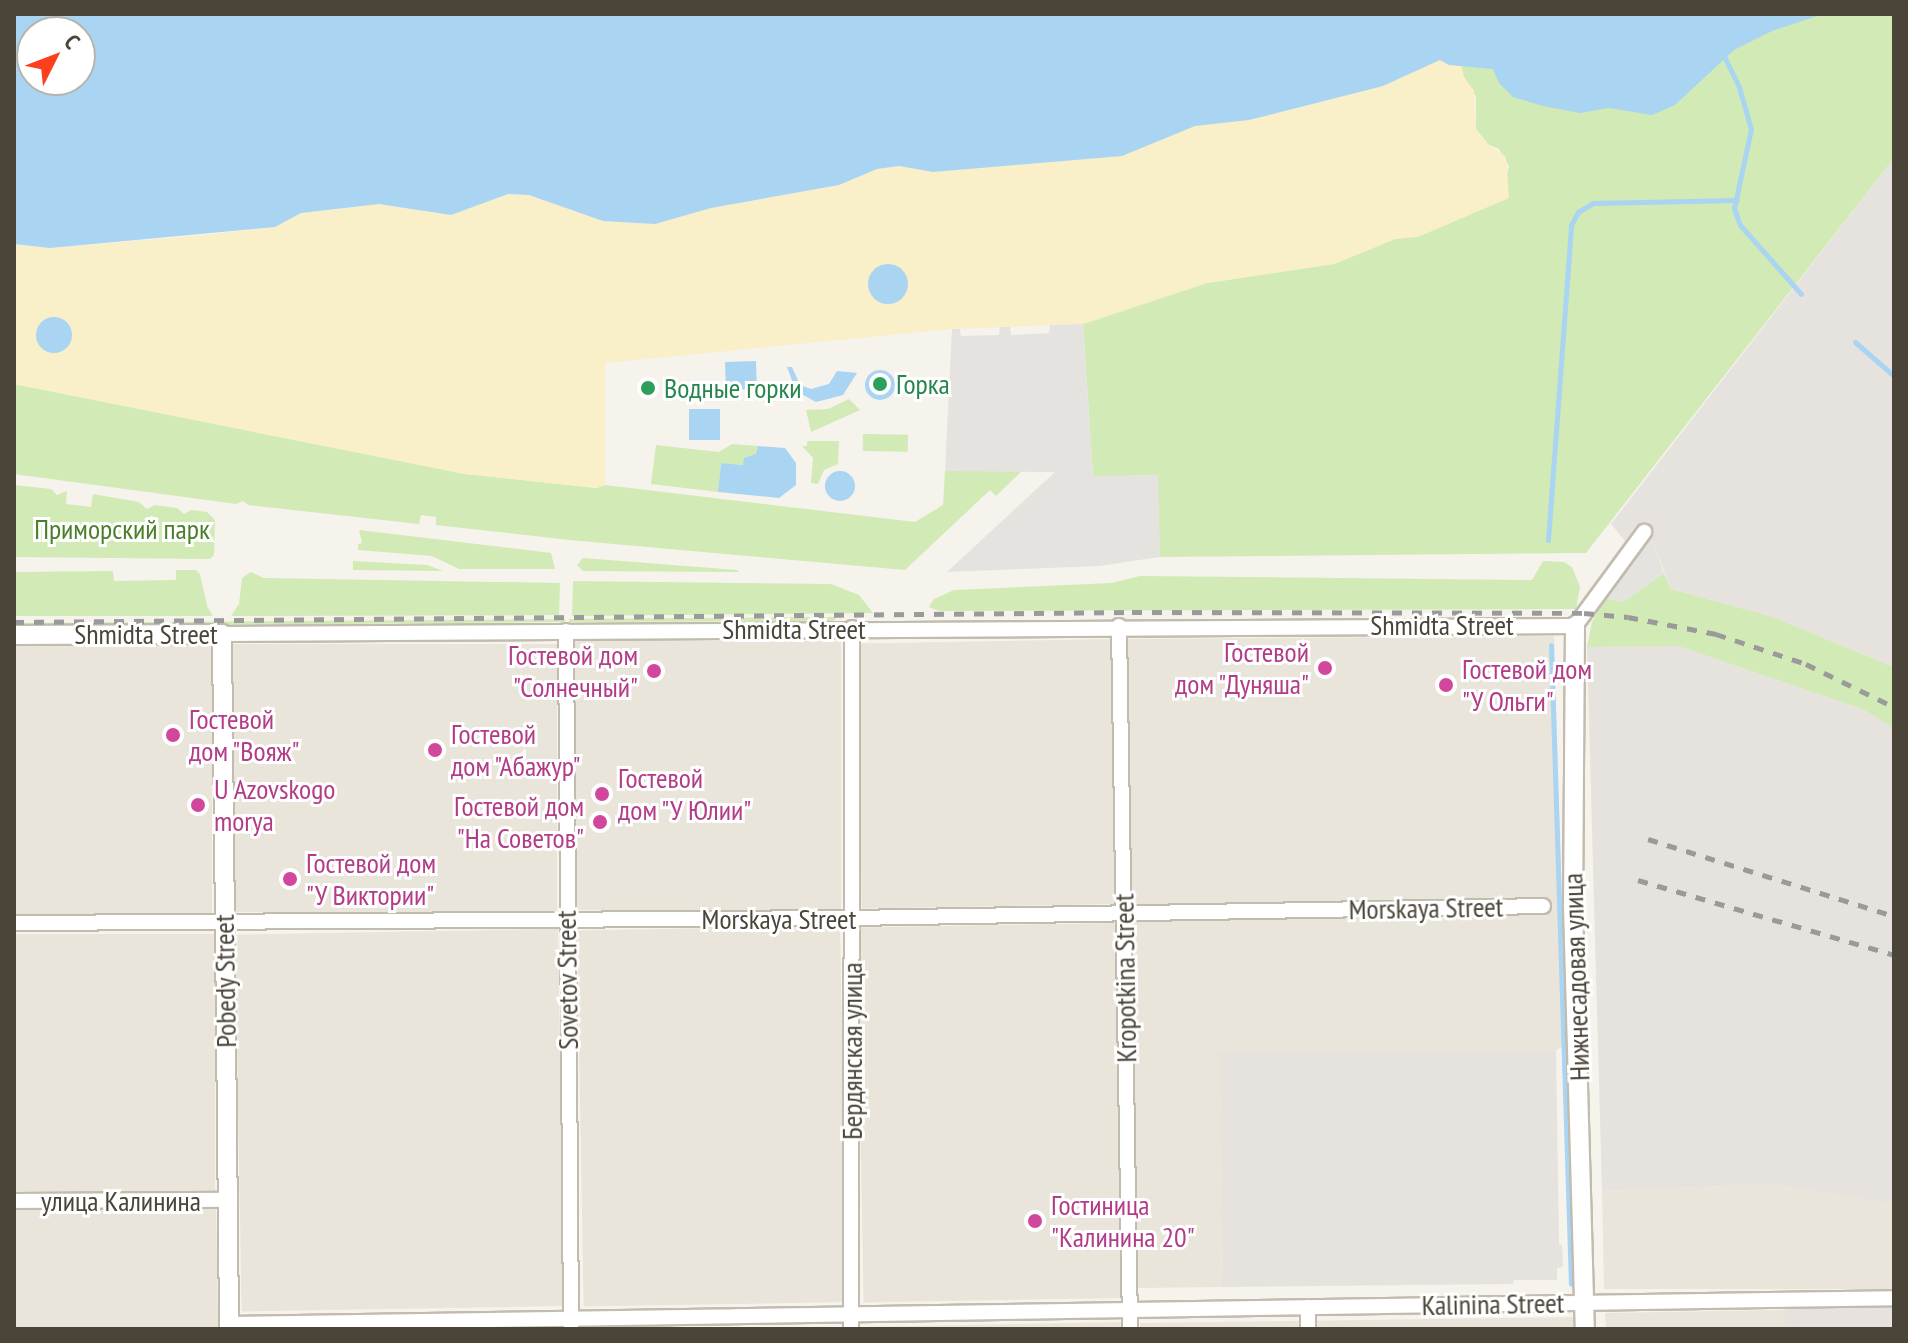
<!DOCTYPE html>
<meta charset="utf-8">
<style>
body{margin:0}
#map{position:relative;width:1908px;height:1343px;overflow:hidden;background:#f6f3ec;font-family:"PT Sans Narrow",sans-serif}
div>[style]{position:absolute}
.residential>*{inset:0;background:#eae5da;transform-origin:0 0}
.industrial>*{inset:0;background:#e6e2dd;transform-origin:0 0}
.green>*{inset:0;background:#d2eab5;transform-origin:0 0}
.sand>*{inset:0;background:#f9efc9}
.parking>*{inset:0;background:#e5e3e0}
.water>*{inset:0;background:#a9d4f2;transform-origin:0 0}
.round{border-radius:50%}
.stream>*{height:5px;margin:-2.5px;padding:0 2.5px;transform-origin:2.5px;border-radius:2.5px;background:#a9d4f2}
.roads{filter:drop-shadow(2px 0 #c2bbae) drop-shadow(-2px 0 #c2bbae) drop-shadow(0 2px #c2bbae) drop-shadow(0 -2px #c2bbae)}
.minor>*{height:14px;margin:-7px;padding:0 7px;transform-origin:7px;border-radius:7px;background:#fff}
.tertiary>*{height:18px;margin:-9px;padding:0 9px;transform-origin:9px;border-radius:9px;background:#fff}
.rail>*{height:5px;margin-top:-2.5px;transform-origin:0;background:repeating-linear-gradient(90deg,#9a9a9a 0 10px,transparent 0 20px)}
.dots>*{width:22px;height:22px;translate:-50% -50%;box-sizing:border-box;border:4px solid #fff;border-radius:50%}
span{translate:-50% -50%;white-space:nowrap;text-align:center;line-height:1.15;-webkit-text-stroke:6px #fff;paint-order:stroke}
.leisure-label{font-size:28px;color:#27864d}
.left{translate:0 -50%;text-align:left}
.park-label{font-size:28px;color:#4a7f2a}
.street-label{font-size:28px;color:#4b4439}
.hotel-label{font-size:28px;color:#b23c85}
.right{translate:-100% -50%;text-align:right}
.frame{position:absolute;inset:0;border:16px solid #4b4439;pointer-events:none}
.north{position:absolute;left:16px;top:16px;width:80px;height:80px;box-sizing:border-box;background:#fff;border:2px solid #b7b4b0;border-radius:50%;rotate:48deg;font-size:22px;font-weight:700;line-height:32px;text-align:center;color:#4b4439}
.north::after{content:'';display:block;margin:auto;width:28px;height:36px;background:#fc3f1d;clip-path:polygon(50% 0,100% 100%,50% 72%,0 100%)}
</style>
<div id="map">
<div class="residential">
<div style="clip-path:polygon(1554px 636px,1566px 1045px,1556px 1050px,1525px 1052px,1219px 1054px,1222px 1287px,1137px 1288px,1127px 639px)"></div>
<div style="left:1114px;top:639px;width:265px;height:257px;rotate:89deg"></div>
<div style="left:841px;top:641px;width:269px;height:268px;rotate:90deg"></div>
<div style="left:557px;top:644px;width:268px;height:325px;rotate:90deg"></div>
<div style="left:212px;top:646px;width:270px;height:198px;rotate:90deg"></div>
<div style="left:1118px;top:923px;width:375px;height:261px;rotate:89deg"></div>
<div style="left:840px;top:926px;width:376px;height:263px;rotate:89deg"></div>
<div style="left:558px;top:929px;width:377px;height:323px;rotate:89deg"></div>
<div style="left:215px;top:934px;width:257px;height:201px;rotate:90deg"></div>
<div style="clip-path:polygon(1772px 1184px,1894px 1204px,1894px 1289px,1604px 1289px,1602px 1191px)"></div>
<div style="left:216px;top:1206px;width:123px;height:202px;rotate:89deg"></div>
<div style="clip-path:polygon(1785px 1310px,1785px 1329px,1606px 1329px,1605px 1313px)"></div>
<div style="clip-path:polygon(1573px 1317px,1573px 1329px,1140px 1329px,1140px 1323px)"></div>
<div style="clip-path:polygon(1124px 1322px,1124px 1329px,863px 1329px,863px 1327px)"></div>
</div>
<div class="industrial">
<div style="clip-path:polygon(1894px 158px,1894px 667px,1770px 616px,1671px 589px,1651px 537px,1636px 526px,1625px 541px,1611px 524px)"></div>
<div style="clip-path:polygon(1678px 646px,1862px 709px,1894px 728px,1894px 1204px,1772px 1184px,1602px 1191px,1587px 647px)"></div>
<div style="clip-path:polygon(1556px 1050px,1559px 1244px,1562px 1245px,1563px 1267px,1557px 1268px,1557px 1280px,1514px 1280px,1513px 1284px,1222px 1287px,1219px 1053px)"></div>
<div style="left:1894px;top:1308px;width:21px;height:109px;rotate:90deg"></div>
</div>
<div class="green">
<div style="clip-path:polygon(1482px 14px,1894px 14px,1894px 158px,1586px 553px,1160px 557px,1157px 475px,1093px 477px,1083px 324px,1207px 283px,1334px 264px,1395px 239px,1418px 236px,1446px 223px,1507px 174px,1509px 166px,1499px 149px,1489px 145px,1476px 129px,1476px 97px,1460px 70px)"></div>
<div style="clip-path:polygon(14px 384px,465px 474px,596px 488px,605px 485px,915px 522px,943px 505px,945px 471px,1023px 470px,996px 496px,990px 490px,905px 570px,569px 540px,436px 525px,436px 517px,421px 515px,419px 524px,248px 505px,243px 501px,236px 504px,14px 474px)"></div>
<div style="clip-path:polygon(849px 399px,860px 410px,811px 432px,806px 410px,828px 409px)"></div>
<div style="left:863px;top:434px;width:45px;height:17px;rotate:1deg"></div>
<div style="clip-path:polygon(807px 441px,839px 441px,838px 464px,824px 470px,818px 484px,811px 483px,813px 458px,802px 446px,807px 446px)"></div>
<div style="clip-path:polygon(732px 444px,758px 446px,756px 454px,744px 465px,721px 463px,718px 492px,651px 484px,656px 445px,719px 452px)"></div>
<div style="clip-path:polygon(14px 485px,51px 489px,57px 495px,67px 491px,66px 504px,91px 507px,93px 494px,139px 502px,147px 509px,155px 505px,177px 508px,184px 514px,191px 510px,207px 512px,215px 520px,214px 555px,210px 559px,14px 557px)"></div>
<div style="clip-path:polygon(359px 530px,551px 553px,555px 569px,459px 569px,432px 556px,358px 550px,358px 544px,362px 543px)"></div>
<div style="clip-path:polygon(583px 558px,737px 570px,739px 572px,583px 571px,577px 565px)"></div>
<div style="clip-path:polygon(353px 561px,427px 565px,443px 571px,353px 570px)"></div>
<div style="clip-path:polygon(1543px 561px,1564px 562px,1572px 567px,1580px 587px,1576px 609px,939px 611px,929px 607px,934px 599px,954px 590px,1111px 583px,1140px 576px,1532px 580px)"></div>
<div style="clip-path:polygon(176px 570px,196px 570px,200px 574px,207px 606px,213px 616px,14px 616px,14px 572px,113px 571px,114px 581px,176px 580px)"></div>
<div style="clip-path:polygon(251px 572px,264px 578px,560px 583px,559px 615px,231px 616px,239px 604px,242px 578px)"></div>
<div style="clip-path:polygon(1664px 573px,1671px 589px,1770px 616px,1894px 667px,1894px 728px,1862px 709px,1678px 646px,1587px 647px,1592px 622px,1605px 598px,1623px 602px)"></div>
<div style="clip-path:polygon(573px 581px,831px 584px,859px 595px,873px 613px,572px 616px)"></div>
<div style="clip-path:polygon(837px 617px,833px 621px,569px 622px,569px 619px)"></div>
<div style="clip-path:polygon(565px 619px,565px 622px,14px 627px,14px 623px)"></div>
</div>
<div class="sand">
<div style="clip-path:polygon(1440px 60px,1461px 65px,1465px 80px,1474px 90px,1476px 129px,1489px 145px,1506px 157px,1509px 198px,1418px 237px,1395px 239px,1334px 264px,1207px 283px,1083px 324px,952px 329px,605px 363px,605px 485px,597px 488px,465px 474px,14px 384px,14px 244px,50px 248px,205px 235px,275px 227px,301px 213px,379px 204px,451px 215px,507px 194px,529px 195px,603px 221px,655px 224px,711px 208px,839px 185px,877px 169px,899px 166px,933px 172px,992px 166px,1165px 137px,1195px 126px,1249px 120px,1383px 86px)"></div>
</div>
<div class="parking">
<div style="clip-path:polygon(1083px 324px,1093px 476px,1158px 475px,1160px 557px,1099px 566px,947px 572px,1055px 472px,945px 471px,952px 329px,960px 329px,961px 336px,999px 335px,1000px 327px,1010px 327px,1011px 335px,1049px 333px,1050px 325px)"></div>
<div style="clip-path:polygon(1651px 537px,1664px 573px,1623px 602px,1605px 598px)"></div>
</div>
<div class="water">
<div style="clip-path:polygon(evenodd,14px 14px,1823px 14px,1772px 31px,1734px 50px,1675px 105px,1652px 115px,1609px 108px,1580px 113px,1543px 106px,1513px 97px,1499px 83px,1493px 69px,1449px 65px,1440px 60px,1383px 86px,1249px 120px,1195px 126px,1122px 156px,933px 172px,899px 166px,877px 169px,839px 185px,711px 208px,655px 224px,603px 221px,529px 195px,508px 194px,451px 215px,379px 204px,301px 213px,275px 227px,50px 248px,14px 244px,14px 14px,32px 32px,80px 32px,80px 80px,32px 80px,32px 32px)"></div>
<div class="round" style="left:868px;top:264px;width:40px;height:40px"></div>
<div class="round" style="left:36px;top:317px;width:36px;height:36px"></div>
<div style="left:756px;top:361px;width:28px;height:31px;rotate:88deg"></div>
<div style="clip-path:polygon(787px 367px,792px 367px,800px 385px,811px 389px,829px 384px,837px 371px,857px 373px,843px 395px,816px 402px,796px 391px)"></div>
<div class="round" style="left:865px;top:370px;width:30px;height:30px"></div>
<div style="left:689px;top:409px;width:31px;height:31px"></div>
<div style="clip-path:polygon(758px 446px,785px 448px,796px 463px,796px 485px,779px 498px,718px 492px,721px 463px,743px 465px,744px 458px,756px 454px)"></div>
<div class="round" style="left:825px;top:471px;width:30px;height:30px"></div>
</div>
<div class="stream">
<div style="left:1723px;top:54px;width:37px;rotate:64deg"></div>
<div style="left:1739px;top:87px;width:44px;rotate:74.1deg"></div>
<div style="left:1751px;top:129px;width:81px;rotate:102.1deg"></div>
<div style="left:1734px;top:208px;width:18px;rotate:71deg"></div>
<div style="left:1740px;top:225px;width:92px;rotate:48.5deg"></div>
<div style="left:1855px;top:342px;width:52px;rotate:41.1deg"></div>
<div style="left:1548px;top:540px;width:316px;rotate:-85.8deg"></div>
<div style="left:1571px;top:225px;width:15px;rotate:-62deg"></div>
<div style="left:1578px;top:212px;width:17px;rotate:-31deg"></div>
<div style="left:1593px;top:203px;width:144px;rotate:-1.2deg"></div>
<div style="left:1551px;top:645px;width:639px;rotate:88.21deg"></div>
</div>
<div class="roads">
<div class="minor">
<div style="left:1119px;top:626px;width:703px;rotate:89.1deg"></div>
<div style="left:566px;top:631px;width:698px;rotate:89.59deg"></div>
<div style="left:222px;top:634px;width:1353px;rotate:-0.34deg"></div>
<div style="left:1575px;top:626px;width:117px;rotate:-53.7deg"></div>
<div style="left:14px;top:923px;width:838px;rotate:-0.34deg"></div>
<div style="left:852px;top:918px;width:691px;rotate:-0.99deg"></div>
<div style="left:14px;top:1201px;width:213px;rotate:-0.3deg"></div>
<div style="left:1308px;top:1307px;width:22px;rotate:90deg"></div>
<div style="left:229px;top:1324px;width:1665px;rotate:-0.89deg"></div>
<div style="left:851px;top:1329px;width:701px;rotate:-89.92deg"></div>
</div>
<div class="tertiary">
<div style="left:1575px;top:626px;width:280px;rotate:90.4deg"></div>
<div style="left:1573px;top:906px;width:423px;rotate:88.4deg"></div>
<div style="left:14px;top:635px;width:208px;rotate:-0.3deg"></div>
<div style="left:222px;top:634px;width:695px;rotate:89.42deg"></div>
</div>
</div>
<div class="rail">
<div style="left:14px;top:622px;width:1118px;rotate:-0.51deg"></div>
<div style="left:1132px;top:612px;width:452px;rotate:0.1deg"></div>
<div style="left:1584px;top:613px;width:44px;rotate:5.2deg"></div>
<div style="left:1628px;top:617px;width:90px;rotate:10.9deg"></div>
<div style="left:1716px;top:634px;width:95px;rotate:18.4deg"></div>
<div style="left:1806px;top:664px;width:98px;rotate:26deg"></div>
<div style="left:1648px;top:839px;width:258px;rotate:17.4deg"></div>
<div style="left:1638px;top:880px;width:267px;rotate:16.3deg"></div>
</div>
<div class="dots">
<div style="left:880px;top:384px;background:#2e9e5b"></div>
<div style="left:648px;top:388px;background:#2e9e5b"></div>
<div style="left:1325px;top:668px;background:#d1479c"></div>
<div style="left:654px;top:671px;background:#d1479c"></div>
<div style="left:1446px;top:685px;background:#d1479c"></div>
<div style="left:173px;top:735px;background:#d1479c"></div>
<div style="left:435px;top:750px;background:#d1479c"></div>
<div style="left:602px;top:794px;background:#d1479c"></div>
<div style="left:198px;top:805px;background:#d1479c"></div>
<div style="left:600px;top:822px;background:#d1479c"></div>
<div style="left:290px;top:879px;background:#d1479c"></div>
<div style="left:1035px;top:1221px;background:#d1479c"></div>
</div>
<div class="leisure-label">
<span class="left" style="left:896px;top:384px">Горка</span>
<span class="left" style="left:664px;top:388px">Водные горки</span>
</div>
<div class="park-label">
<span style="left:122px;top:529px">Приморский парк</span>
</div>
<div class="street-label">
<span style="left:1442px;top:625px">Shmidta Street</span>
<span style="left:794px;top:629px">Shmidta Street</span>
<span style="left:146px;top:634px">Shmidta Street</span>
<span style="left:1426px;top:908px;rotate:-1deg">Morskaya Street</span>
<span style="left:779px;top:919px">Morskaya Street</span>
<span style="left:1576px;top:977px;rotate:-92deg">Нижнесадовая улица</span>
<span style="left:1125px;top:978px;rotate:-91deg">Kropotkina Street</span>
<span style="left:567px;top:980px;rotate:-91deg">Sovetov Street</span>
<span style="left:225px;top:981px;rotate:-91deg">Pobedy Street</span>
<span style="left:852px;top:1051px;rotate:-90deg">Бердянская улица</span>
<span style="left:121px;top:1201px">улица Калинина</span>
<span style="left:1493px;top:1304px;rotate:-1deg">Kalinina Street</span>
</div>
<div class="hotel-label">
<span class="right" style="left:1309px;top:668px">Гостевой<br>дом "Дуняша"</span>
<span class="right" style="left:638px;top:671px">Гостевой дом<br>"Солнечный"</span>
<span class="left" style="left:1462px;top:685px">Гостевой дом<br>"У Ольги"</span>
<span class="left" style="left:189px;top:735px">Гостевой<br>дом "Вояж"</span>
<span class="left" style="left:451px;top:750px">Гостевой<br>дом "Абажур"</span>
<span class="left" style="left:618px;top:794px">Гостевой<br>дом "У Юлии"</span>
<span class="left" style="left:214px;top:805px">U Azovskogo<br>morya</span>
<span class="right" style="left:584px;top:822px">Гостевой дом<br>"На Советов"</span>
<span class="left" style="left:306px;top:879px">Гостевой дом<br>"У Виктории"</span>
<span class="left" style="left:1051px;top:1221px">Гостиница<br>"Калинина 20"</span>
</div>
<div class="frame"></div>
<div class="north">С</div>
</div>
